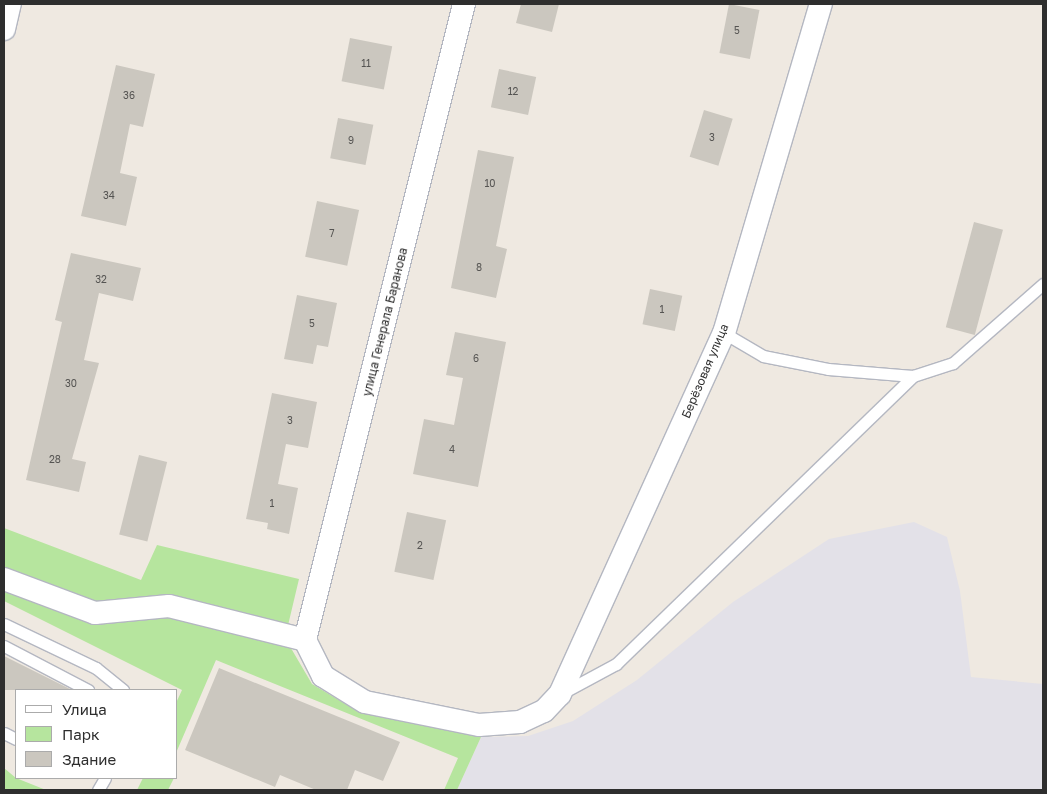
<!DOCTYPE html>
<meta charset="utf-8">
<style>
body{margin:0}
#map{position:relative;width:1047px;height:794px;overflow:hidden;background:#efe9e1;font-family:"Golos Text",sans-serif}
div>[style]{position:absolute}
.industrial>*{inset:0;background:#e3e1e8}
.green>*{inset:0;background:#b6e59e}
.building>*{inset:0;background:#cbc7bf;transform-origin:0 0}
.roads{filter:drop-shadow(1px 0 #b4b7c1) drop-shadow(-1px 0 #b4b7c1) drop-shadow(0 1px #b4b7c1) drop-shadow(0 -1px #b4b7c1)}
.lane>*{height:11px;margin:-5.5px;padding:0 5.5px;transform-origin:5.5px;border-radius:5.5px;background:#fff}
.street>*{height:22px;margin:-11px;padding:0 11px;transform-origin:11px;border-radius:11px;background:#fff}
span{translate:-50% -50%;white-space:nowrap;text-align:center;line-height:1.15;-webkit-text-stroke:4px #fff;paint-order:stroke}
.number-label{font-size:10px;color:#555452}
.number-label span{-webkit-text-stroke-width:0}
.street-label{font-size:12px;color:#2e2e2e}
.frame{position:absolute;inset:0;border:5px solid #2e2e2e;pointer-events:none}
.legend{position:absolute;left:15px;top:689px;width:162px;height:90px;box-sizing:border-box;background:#fff;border:1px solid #ababab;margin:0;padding:6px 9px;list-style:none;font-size:15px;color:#2e2e2e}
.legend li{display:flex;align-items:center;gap:10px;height:25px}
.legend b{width:25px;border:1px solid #ababab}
</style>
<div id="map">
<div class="industrial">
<div style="clip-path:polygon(914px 522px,947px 537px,960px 591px,971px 677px,1043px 684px,1043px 790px,457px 790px,481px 737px,528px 736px,573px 721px,637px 680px,733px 602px,829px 539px)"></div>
</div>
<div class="green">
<div style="clip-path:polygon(4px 528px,141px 580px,157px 545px,299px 579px,285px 638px,312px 684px,359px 712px,481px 737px,457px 790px,444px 790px,458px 758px,216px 660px,176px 753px,176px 703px,182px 690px,4px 601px)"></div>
<div style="clip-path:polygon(4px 768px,16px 778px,46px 790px,4px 790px)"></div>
<div style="clip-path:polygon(143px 778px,174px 778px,168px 790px,137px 790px)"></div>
</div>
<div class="building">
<div style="clip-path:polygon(521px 4px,559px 4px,552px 32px,516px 23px)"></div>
<div style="left:729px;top:4px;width:31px;height:50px;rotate:11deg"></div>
<div style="left:350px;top:38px;width:43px;height:44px;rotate:11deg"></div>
<div style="clip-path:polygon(116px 65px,155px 74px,143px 127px,130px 124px,120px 173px,137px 177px,126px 226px,81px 216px)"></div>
<div style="left:499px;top:69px;width:38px;height:39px;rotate:12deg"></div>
<div style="left:704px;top:110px;width:30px;height:49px;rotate:17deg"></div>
<div style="left:338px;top:118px;width:36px;height:41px;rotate:11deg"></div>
<div style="clip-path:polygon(478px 150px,514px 157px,496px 246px,507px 249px,496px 298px,451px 288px)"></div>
<div style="left:317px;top:201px;width:43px;height:57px;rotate:12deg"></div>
<div style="left:974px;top:222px;width:30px;height:109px;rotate:15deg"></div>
<div style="clip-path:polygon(71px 253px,141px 268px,133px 301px,99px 293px,84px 360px,99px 363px,72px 459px,86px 462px,79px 492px,26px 480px,62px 322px,55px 320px)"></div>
<div style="left:650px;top:289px;width:33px;height:36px;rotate:12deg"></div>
<div style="clip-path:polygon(297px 295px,337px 303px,328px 347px,317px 345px,313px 364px,284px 359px)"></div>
<div style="clip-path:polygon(455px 332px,506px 342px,478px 487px,413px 474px,424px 419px,454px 425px,463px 378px,446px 375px)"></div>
<div style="clip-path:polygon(272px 393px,317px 402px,308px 448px,286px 444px,278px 484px,298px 488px,289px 534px,267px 529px,268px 523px,246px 519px)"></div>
<div style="left:139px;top:455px;width:29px;height:82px;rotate:14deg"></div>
<div style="left:407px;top:512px;width:40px;height:61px;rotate:12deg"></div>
<div style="clip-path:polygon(4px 656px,72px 690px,4px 690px)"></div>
<div style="clip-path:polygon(219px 668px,400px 742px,383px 781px,355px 770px,347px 790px,316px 790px,280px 775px,275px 787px,185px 750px)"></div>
</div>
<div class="roads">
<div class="lane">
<div style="left:724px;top:333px;width:45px;rotate:30.5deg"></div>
<div style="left:763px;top:356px;width:66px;rotate:11.3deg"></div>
<div style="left:828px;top:369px;width:85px;rotate:4.7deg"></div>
<div style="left:913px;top:376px;width:42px;rotate:-18deg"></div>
<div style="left:953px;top:363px;width:120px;rotate:-41.3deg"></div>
<div style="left:4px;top:624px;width:102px;rotate:25.6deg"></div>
<div style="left:96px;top:668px;width:35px;rotate:39deg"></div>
<div style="left:4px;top:646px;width:95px;rotate:27.6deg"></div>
<div style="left:564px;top:692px;width:59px;rotate:-28.3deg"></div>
<div style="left:616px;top:664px;width:414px;rotate:-44.1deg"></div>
<div style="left:4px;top:733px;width:13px;rotate:27deg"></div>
<div style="left:98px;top:790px;width:14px;rotate:-60deg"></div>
</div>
<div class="street">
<div style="left:4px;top:29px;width:26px;rotate:-77deg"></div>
<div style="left:4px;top:579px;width:97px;rotate:20.5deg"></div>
<div style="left:95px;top:613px;width:74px;rotate:-5.4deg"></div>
<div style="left:169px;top:606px;width:140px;rotate:14deg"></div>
<div style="left:305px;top:640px;width:40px;rotate:63.4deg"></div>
<div style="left:323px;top:676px;width:49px;rotate:31.8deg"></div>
<div style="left:365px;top:702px;width:116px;rotate:11.4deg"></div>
<div style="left:479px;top:725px;width:41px;rotate:-4.2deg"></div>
<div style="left:520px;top:722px;width:26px;rotate:-25deg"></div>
<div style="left:544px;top:711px;width:23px;rotate:-47deg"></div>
<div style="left:560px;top:694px;width:397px;rotate:-65.6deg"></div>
<div style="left:724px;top:333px;width:343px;rotate:-73.6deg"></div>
<div style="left:305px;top:640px;width:656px;rotate:-75.96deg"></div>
</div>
</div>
<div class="number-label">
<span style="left:737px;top:31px">5</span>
<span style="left:366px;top:64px">11</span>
<span style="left:513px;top:92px">12</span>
<span style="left:129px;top:96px">36</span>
<span style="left:712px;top:138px">3</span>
<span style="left:351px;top:141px">9</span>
<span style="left:490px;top:184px">10</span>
<span style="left:109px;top:196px">34</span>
<span style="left:332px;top:234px">7</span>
<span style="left:479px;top:268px">8</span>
<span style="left:101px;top:280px">32</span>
<span style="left:662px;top:310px">1</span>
<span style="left:312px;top:324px">5</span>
<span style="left:476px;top:359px">6</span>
<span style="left:71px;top:384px">30</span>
<span style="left:290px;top:421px">3</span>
<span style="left:452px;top:450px">4</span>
<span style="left:55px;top:460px">28</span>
<span style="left:272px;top:504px">1</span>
<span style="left:420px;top:546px">2</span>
</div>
<div class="street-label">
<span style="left:385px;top:322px;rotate:-76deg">улица Генерала Баранова</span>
<span style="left:705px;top:371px;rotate:-67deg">Берёзовая улица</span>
</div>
<div class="frame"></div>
<ul class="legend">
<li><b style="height:6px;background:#fff"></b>Улица</li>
<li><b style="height:14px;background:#b6e59e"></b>Парк</li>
<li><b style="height:14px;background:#cbc7bf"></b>Здание</li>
</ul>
</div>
